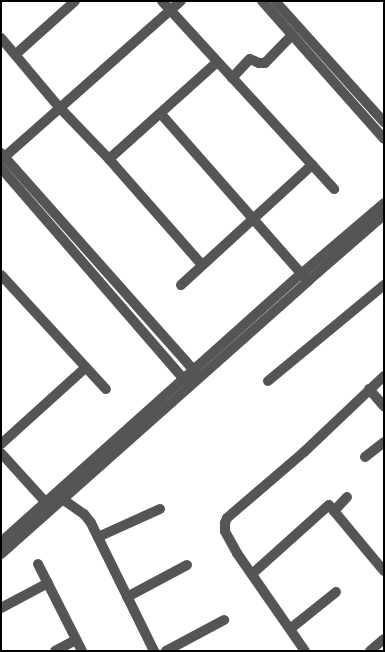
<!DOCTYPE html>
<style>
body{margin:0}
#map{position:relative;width:385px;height:652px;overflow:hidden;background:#fff;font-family:Signika,sans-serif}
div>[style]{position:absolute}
.minor>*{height:10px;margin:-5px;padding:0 5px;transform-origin:5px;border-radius:5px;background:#555}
span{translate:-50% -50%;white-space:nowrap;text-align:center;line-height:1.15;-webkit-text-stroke:3.5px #fff;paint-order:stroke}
.frame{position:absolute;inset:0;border:2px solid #000;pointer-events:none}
</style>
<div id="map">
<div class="minor">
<div style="left:162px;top:1px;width:255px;rotate:47.5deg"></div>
<div style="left:262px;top:1px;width:184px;rotate:48.5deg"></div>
<div style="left:275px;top:1px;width:163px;rotate:48deg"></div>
<div style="left:1px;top:38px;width:90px;rotate:50deg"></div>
<div style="left:59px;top:107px;width:72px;rotate:46.1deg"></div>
<div style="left:109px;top:159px;width:141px;rotate:48.7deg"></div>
<div style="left:16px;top:54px;width:79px;rotate:-41.9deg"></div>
<div style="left:232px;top:78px;width:26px;rotate:-47deg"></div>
<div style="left:250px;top:59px;width:10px;rotate:24deg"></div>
<div style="left:259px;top:63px;width:6px"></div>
<div style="left:265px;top:63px;width:39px;rotate:-46deg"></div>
<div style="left:161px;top:114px;width:218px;rotate:48.7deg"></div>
<div style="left:1px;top:153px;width:295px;rotate:48.4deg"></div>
<div style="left:109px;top:159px;width:145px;rotate:-41.9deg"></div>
<div style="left:1px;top:160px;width:240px;rotate:-41.5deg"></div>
<div style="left:1px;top:168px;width:284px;rotate:49.1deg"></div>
<div style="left:1px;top:275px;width:155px;rotate:47.4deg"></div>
<div style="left:181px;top:285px;width:178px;rotate:-42.5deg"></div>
<div style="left:268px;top:381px;width:151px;rotate:-39.6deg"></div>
<div style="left:369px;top:389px;width:23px;rotate:49deg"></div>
<div style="left:1px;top:444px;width:113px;rotate:-42.1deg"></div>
<div style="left:1px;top:453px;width:72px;rotate:47.8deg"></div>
<div style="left:365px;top:457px;width:24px;rotate:-38deg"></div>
<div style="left:58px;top:496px;width:32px;rotate:35deg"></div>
<div style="left:84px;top:514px;width:11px;rotate:52deg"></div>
<div style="left:91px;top:523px;width:143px;rotate:63.8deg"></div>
<div style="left:334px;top:511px;width:19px;rotate:-47deg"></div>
<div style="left:98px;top:537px;width:68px;rotate:-24.3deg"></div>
<div style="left:1px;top:542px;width:402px;rotate:-41.8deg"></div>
<div style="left:301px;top:274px;width:109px;rotate:-40.5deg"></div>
<div style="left:1px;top:554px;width:411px;rotate:-41.6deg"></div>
<div style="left:308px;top:281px;width:101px;rotate:-41deg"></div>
<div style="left:38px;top:564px;width:97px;rotate:63.2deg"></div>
<div style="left:252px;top:574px;width:103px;rotate:-41.9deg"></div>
<div style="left:329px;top:505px;width:86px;rotate:50.2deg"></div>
<div style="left:127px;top:597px;width:68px;rotate:-28.1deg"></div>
<div style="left:1px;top:608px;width:53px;rotate:-28deg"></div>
<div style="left:290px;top:629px;width:59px;rotate:-38.8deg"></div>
<div style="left:55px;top:651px;width:24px;rotate:-28deg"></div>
<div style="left:166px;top:651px;width:66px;rotate:-28.1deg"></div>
<div style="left:305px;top:651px;width:119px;rotate:-124.8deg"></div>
<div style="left:237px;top:553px;width:25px;rotate:-119deg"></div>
<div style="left:225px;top:531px;width:8px;rotate:-90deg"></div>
<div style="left:225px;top:523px;width:5px;rotate:-68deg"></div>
<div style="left:227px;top:518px;width:101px;rotate:-40.6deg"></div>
<div style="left:304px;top:452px;width:110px;rotate:-43.5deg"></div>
<div style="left:370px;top:651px;width:18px;rotate:-41deg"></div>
</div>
<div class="frame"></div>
</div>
